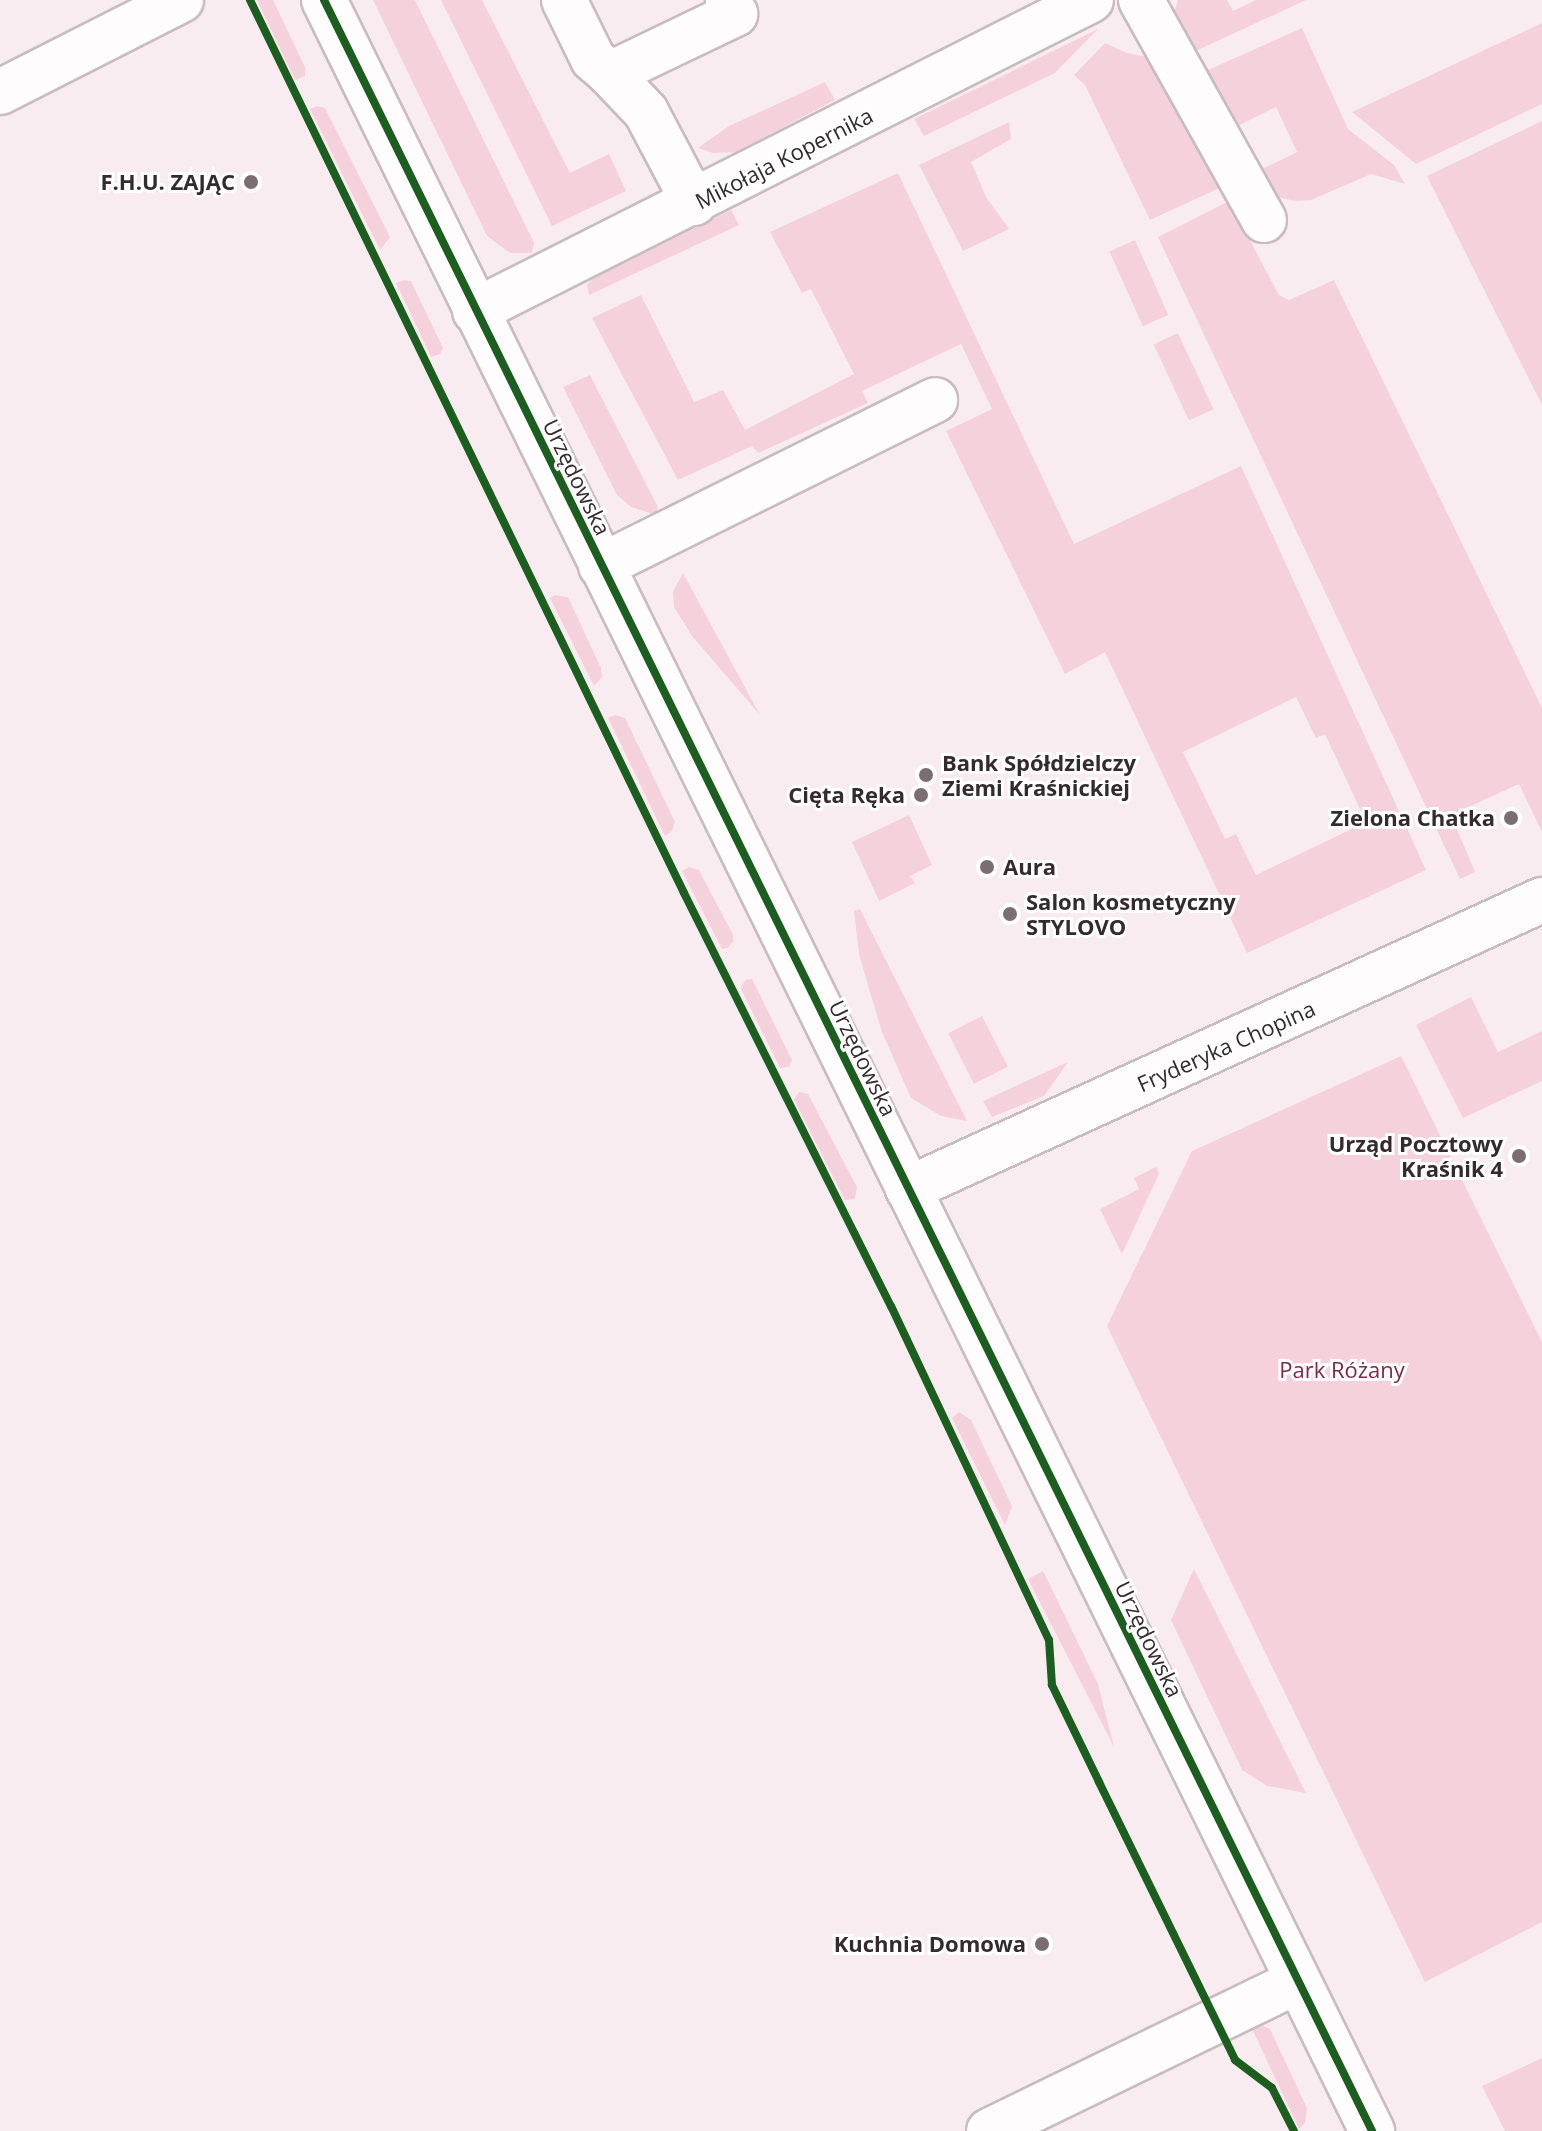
<!DOCTYPE html>
<meta charset="utf-8">
<style>
body{margin:0}
#map{position:relative;width:1542px;height:2131px;overflow:hidden;background:#f9ecf0;font-family:"Open Sans",sans-serif}
div>[style]{position:absolute}
.green>*{inset:0;background:#f5d2db;transform-origin:0 0}
.roads{filter:drop-shadow(2px 0 #c8bcc0) drop-shadow(-2px 0 #c8bcc0) drop-shadow(0 2px #c8bcc0) drop-shadow(0 -2px #c8bcc0)}
.minor>*{height:44px;margin:-22px;padding:0 22px;transform-origin:22px;border-radius:22px;background:#fefcfd}
.cycleway>*{height:8px;margin:-4px;padding:0 4px;transform-origin:4px;border-radius:4px;background:#1b5e20}
.dots>*{width:22px;height:22px;translate:-50% -50%;box-sizing:border-box;border:4px solid #fff;border-radius:50%}
span{translate:-50% -50%;white-space:nowrap;text-align:center;line-height:1.15;-webkit-text-stroke:6px #fff;paint-order:stroke}
.street-label{font-size:22px;color:#352a2d}
.poi-label{font-size:22px;color:#352a2d;font-weight:700}
.right{translate:-100% -50%;text-align:right}
.left{translate:0 -50%;text-align:left}
.park-label{font-size:22px;color:#7f2949}
</style>
<div id="map">
<div class="green">
<div style="clip-path:polygon(257px 0,273px 0,305px 67px,305px 76px,295px 80px)"></div>
<div style="clip-path:polygon(373px 0,415px 0,534px 243px,532px 253px,510px 253px,487px 236px)"></div>
<div style="clip-path:polygon(441px 0,482px 0,570px 173px,609px 154px,626px 191px,552px 226px)"></div>
<div style="clip-path:polygon(1178px 0,1227px 0,1233px 11px,1256px 0,1306px 0,1187px 55px,1174px 14px)"></div>
<div style="clip-path:polygon(1542px 23px,1542px 104px,1416px 164px,1352px 112px)"></div>
<div style="clip-path:polygon(1302px 28px,1348px 129px,1394px 165px,1405px 184px,1371px 174px,1311px 200px,1296px 201px,1275px 197px,1254px 173px,1297px 152px,1276px 107px,1229px 130px,1199px 74px)"></div>
<div style="clip-path:polygon(1098px 29px,1055px 73px,924px 136px,914px 119px)"></div>
<div style="clip-path:polygon(1105px 43px,1127px 53px,1157px 59px,1224px 186px,1150px 220px,1085px 85px,1074px 75px)"></div>
<div style="clip-path:polygon(825px 82px,835px 100px,736px 152px,713px 153px,698px 148px,729px 126px)"></div>
<div style="clip-path:polygon(317px 106px,325px 108px,390px 237px,380px 250px,310px 109px)"></div>
<div style="clip-path:polygon(1542px 121px,1542px 405px,1427px 176px)"></div>
<div style="clip-path:polygon(1009px 122px,1011px 139px,971px 162px,986px 197px,1009px 229px,963px 251px,919px 165px)"></div>
<div style="clip-path:polygon(evenodd,898px 173px,1074px 544px,1241px 466px,1426px 870px,1247px 953px,1105px 652px,1065px 674px,946px 431px,992px 409px,961px 344px,862px 391px,868px 403px,758px 453px,752px 446px,678px 480px,592px 318px,641px 295px,694px 402px,723px 390px,745px 430px,854px 374px,811px 289px,802px 293px,770px 232px,898px 173px,1296px 697px,1316px 738px,1325px 734px,1366px 822px,1256px 875px,1236px 834px,1225px 839px,1183px 752px,1296px 697px)"></div>
<div style="clip-path:polygon(1229px 201px,1279px 295px,1289px 300px,1334px 280px,1542px 708px,1542px 832px,1519px 784px,1451px 815px,1475px 872px,1460px 879px,1158px 237px)"></div>
<div style="clip-path:polygon(731px 210px,739px 225px,589px 295px,587px 285px,598px 274px)"></div>
<div style="left:1135px;top:240px;width:82px;height:28px;rotate:66deg"></div>
<div style="clip-path:polygon(404px 280px,411px 281px,443px 348px,440px 354px,431px 357px,396px 283px)"></div>
<div style="left:1178px;top:333px;width:84px;height:27px;rotate:65deg"></div>
<div style="clip-path:polygon(590px 375px,658px 507px,656px 515px,631px 507px,617px 495px,563px 387px)"></div>
<div style="clip-path:polygon(683px 573px,760px 715px,692px 636px,674px 607px,673px 591px)"></div>
<div style="clip-path:polygon(555px 595px,568px 597px,601px 668px,602px 677px,594px 686px,550px 598px)"></div>
<div style="clip-path:polygon(615px 715px,625px 718px,675px 822px,672px 831px,665px 836px,608px 718px)"></div>
<div style="clip-path:polygon(909px 815px,932px 865px,910px 876px,915px 883px,879px 901px,852px 842px)"></div>
<div style="clip-path:polygon(689px 867px,699px 870px,733px 935px,733px 942px,728px 948px,722px 949px,682px 871px)"></div>
<div style="clip-path:polygon(860px 909px,967px 1121px,941px 1116px,911px 1098px,882px 1032px,869px 989px,859px 954px,854px 911px)"></div>
<div style="clip-path:polygon(752px 979px,792px 1060px,789px 1067px,780px 1068px,741px 989px,745px 980px)"></div>
<div style="clip-path:polygon(1471px 997px,1498px 1052px,1542px 1031px,1542px 1081px,1463px 1118px,1416px 1025px)"></div>
<div style="left:982px;top:1016px;width:57px;height:38px;rotate:63deg"></div>
<div style="clip-path:polygon(1401px 1056px,1542px 1342px,1542px 1922px,1425px 1982px,1107px 1326px,1192px 1151px)"></div>
<div style="clip-path:polygon(1068px 1062px,1044px 1096px,992px 1117px,983px 1101px)"></div>
<div style="clip-path:polygon(799px 1092px,808px 1094px,857px 1187px,855px 1199px,845px 1200px,794px 1100px)"></div>
<div style="clip-path:polygon(1156px 1167px,1159px 1174px,1122px 1254px,1100px 1209px,1139px 1189px,1134px 1178px)"></div>
<div style="clip-path:polygon(959px 1412px,971px 1420px,1012px 1506px,1005px 1525px,952px 1418px)"></div>
<div style="clip-path:polygon(1194px 1569px,1306px 1793px,1267px 1786px,1242px 1770px,1171px 1620px)"></div>
<div style="clip-path:polygon(1043px 1571px,1098px 1684px,1114px 1747px,1028px 1579px)"></div>
<div style="clip-path:polygon(1247px 2018px,1270px 2029px,1307px 2108px,1305px 2123px,1299px 2129px)"></div>
<div style="clip-path:polygon(1542px 2058px,1542px 2131px,1505px 2131px,1482px 2086px)"></div>
</div>
<div class="roads">
<div class="minor">
<div style="left:324px;top:0;width:2375px;rotate:63.81deg"></div>
<div style="left:564px;top:0;width:66px;rotate:63.8deg"></div>
<div style="left:593px;top:59px;width:23px;rotate:41deg"></div>
<div style="left:610px;top:74px;width:139px;rotate:-25.6deg"></div>
<div style="left:735px;top:14px;width:16px;rotate:-117deg"></div>
<div style="left:1141px;top:0;width:252px;rotate:60.8deg"></div>
<div style="left:610px;top:74px;width:52px;rotate:46.5deg"></div>
<div style="left:646px;top:112px;width:103px;rotate:62.2deg"></div>
<div style="left:0;top:92px;width:203px;rotate:-26.9deg"></div>
<div style="left:475px;top:311px;width:690px;rotate:-26.79deg"></div>
<div style="left:601px;top:566px;width:373px;rotate:-26.4deg"></div>
<div style="left:908px;top:1189px;width:697px;rotate:-24.51deg"></div>
<div style="left:989px;top:2131px;width:343px;rotate:-25.9deg"></div>
</div>
</div>
<div class="cycleway">
<div style="left:250px;top:0;width:993px;rotate:64.08deg"></div>
<div style="left:684px;top:893px;width:462px;rotate:63.4deg"></div>
<div style="left:891px;top:1306px;width:369px;rotate:64.7deg"></div>
<div style="left:1049px;top:1640px;width:45px;rotate:86.2deg"></div>
<div style="left:1052px;top:1685px;width:108px;rotate:64.1deg"></div>
<div style="left:1099px;top:1782px;width:309px;rotate:63.9deg"></div>
<div style="left:1235px;top:2060px;width:46px;rotate:37.1deg"></div>
<div style="left:1272px;top:2088px;width:48px;rotate:62.9deg"></div>
<div style="left:324px;top:0;width:2375px;rotate:63.81deg"></div>
</div>
<div class="dots">
<div style="left:251px;top:182px;background:#7a6e71"></div>
<div style="left:926px;top:775px;background:#7a6e71"></div>
<div style="left:921px;top:795px;background:#7a6e71"></div>
<div style="left:1511px;top:818px;background:#7a6e71"></div>
<div style="left:987px;top:867px;background:#7a6e71"></div>
<div style="left:1010px;top:914px;background:#7a6e71"></div>
<div style="left:1519px;top:1156px;background:#7a6e71"></div>
<div style="left:1042px;top:1944px;background:#7a6e71"></div>
</div>
<div class="street-label">
<span style="left:784px;top:158px;rotate:-27deg">Mikołaja Kopernika</span>
<span style="left:577px;top:477px;rotate:64deg">Urzędowska</span>
<span style="left:1226px;top:1046px;rotate:-24deg">Fryderyka Chopina</span>
<span style="left:863px;top:1058px;rotate:64deg">Urzędowska</span>
<span style="left:1149px;top:1639px;rotate:64deg">Urzędowska</span>
</div>
<div class="poi-label">
<span class="right" style="left:235px;top:182px">F.H.U. ZAJĄC</span>
<span class="left" style="left:942px;top:775px">Bank Spółdzielczy<br>Ziemi Kraśnickiej</span>
<span class="right" style="left:905px;top:795px">Cięta Ręka</span>
<span class="right" style="left:1495px;top:818px">Zielona Chatka</span>
<span class="left" style="left:1003px;top:867px">Aura</span>
<span class="left" style="left:1026px;top:914px">Salon kosmetyczny<br>STYLOVO</span>
<span class="right" style="left:1503px;top:1156px">Urząd Pocztowy<br>Kraśnik 4</span>
<span class="right" style="left:1026px;top:1944px">Kuchnia Domowa</span>
</div>
<div class="park-label">
<span style="left:1342px;top:1370px">Park Różany</span>
</div>
</div>
